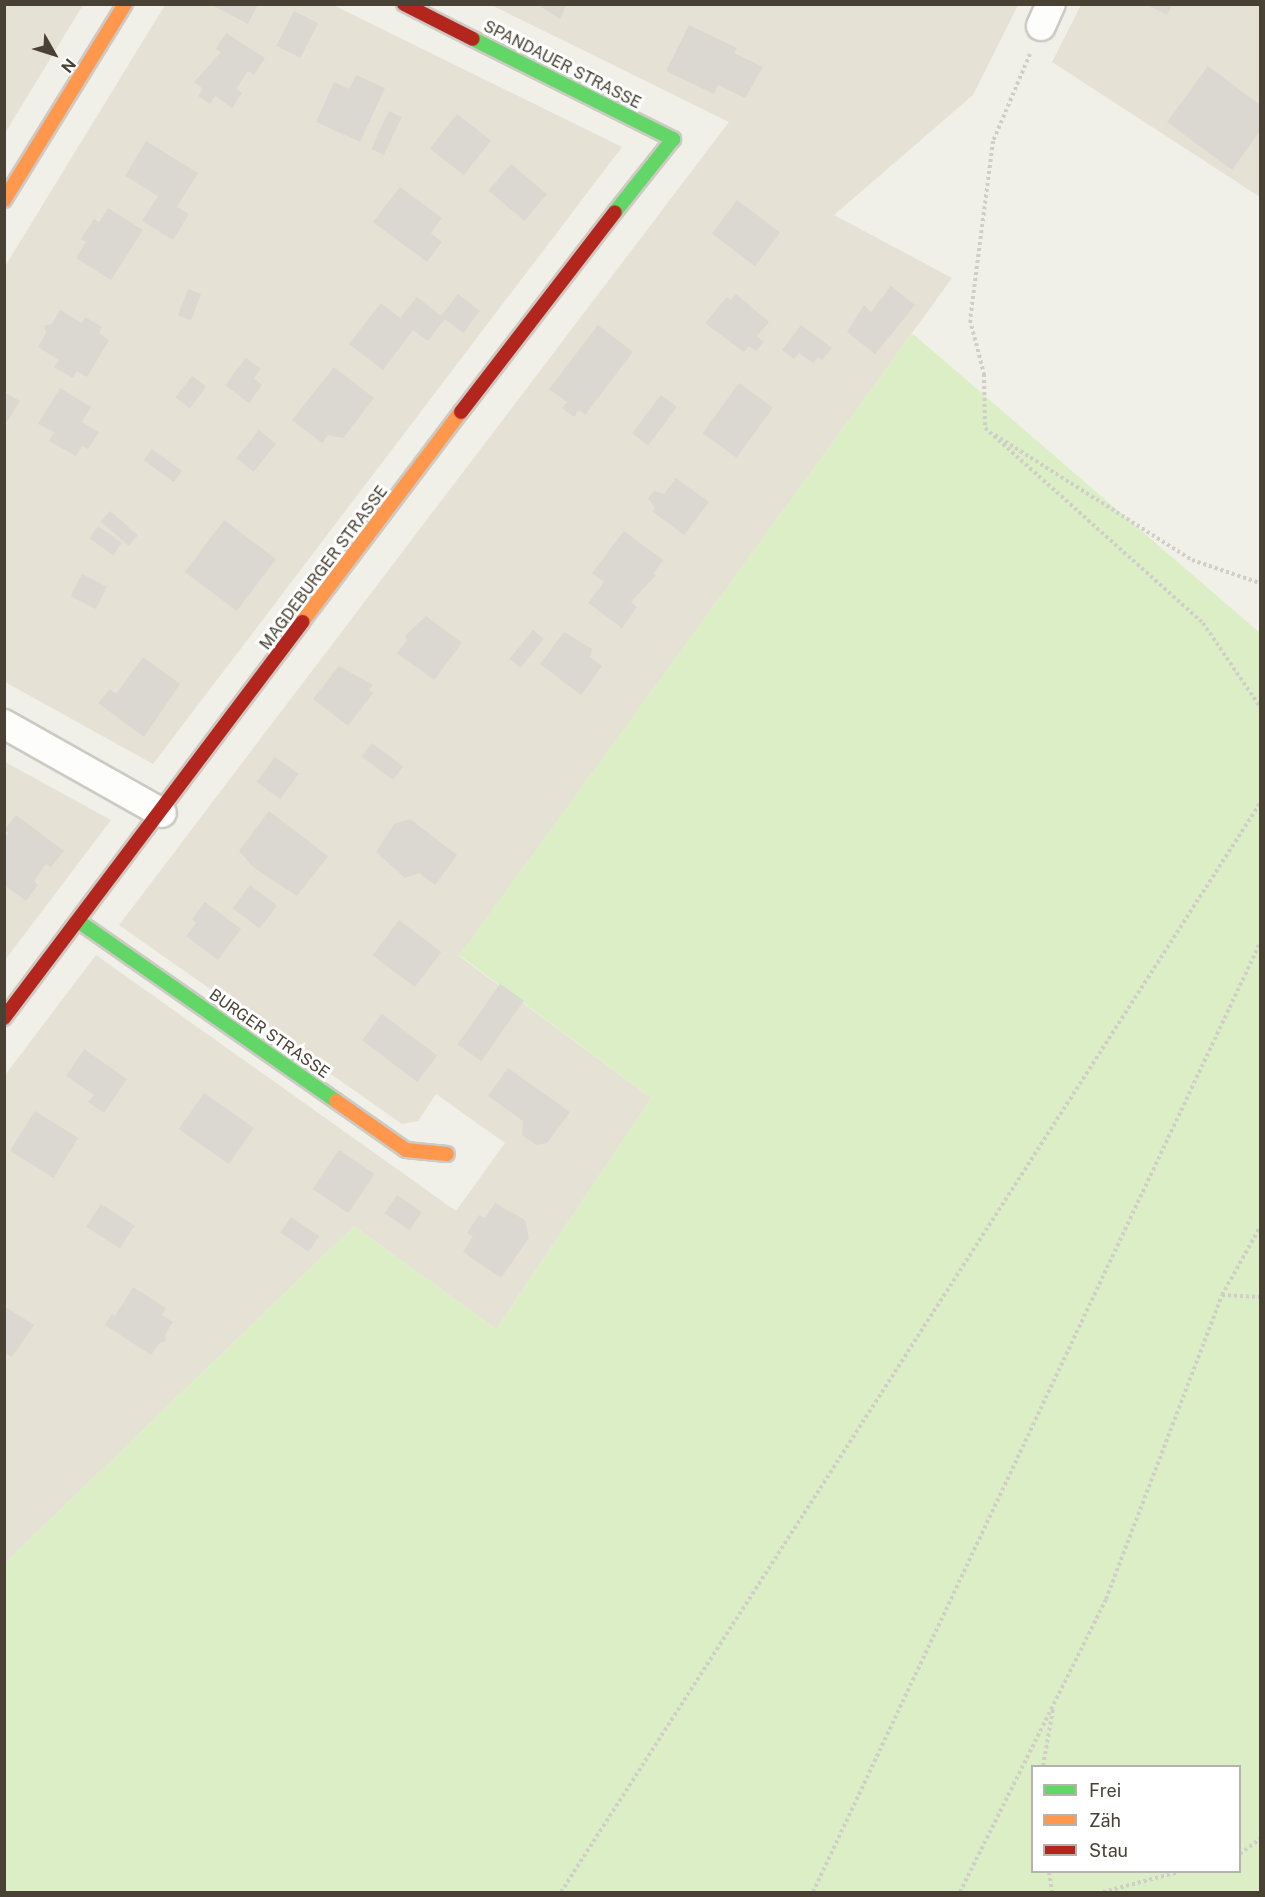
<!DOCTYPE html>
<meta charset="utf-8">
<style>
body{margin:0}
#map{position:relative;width:1265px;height:1897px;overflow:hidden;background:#f0efe8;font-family:"Public Sans",sans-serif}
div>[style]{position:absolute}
.residential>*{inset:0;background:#e5e1d5}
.green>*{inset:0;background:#dceec6}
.building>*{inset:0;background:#dad8d1;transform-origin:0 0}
.path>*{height:4px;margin-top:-2px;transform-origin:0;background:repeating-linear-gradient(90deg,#d1cec9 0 3px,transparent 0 6px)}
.roads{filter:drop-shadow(2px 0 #cccac3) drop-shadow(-2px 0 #cccac3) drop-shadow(0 2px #cccac3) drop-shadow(0 -2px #cccac3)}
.street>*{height:28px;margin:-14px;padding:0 14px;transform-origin:14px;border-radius:14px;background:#fdfdfc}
.fast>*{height:14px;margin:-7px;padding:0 7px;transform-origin:7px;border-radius:7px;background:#63d668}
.slow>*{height:14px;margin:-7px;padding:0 7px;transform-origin:7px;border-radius:7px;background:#ff974d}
.jam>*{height:14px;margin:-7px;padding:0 7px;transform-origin:7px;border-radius:7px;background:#b3261e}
span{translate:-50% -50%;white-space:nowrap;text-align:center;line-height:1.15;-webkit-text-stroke:6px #fff;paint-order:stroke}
.street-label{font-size:16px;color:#484134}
.frame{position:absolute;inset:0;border:6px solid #484134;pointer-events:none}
.legend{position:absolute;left:1031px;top:1765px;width:210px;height:108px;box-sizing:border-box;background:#fff;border:2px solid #b6b3ae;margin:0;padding:8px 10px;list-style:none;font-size:18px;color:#484134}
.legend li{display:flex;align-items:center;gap:12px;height:30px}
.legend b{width:30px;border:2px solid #b6b3ae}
.north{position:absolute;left:24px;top:24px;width:60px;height:60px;-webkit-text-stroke:4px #fff;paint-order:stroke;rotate:129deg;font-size:16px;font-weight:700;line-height:24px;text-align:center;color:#484134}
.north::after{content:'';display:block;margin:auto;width:21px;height:27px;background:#484134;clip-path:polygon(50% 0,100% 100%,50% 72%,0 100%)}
</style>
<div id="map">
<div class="residential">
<div style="clip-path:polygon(5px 4px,83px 5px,5px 133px,4px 5px)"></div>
<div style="clip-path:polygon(165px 5px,333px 5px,622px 147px,153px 764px,5px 682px,4px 268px)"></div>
<div style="clip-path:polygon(491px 5px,1018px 5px,973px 95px,834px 215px,952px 278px,459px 956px,651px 1098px,496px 1329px,354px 1226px,5px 1563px,5px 1075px,96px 955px,456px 1211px,505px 1143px,436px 1094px,418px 1121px,402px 1124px,119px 925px,729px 122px)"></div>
<div style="clip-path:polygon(1081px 5px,1260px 5px,1260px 197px,1052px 62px)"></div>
<div style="clip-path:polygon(5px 762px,111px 820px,5px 960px)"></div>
</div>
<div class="green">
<div style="clip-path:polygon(evenodd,912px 333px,1260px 633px,1260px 1892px,5px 1892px,5px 1563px,354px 1226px,496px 1329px,651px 1098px,459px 955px,912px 333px,1032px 1766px,1240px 1766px,1240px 1872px,1032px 1872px,1032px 1766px)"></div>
</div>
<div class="building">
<div style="clip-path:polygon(210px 4px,258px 4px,248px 24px)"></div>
<div style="clip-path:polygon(536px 4px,567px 4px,560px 19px)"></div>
<div style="clip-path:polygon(1145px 4px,1172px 4px,1167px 15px)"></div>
<div style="left:294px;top:11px;width:27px;height:39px;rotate:27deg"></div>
<div style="clip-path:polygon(689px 25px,737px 48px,734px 53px,763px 67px,745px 98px,718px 85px,714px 94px,666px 71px)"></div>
<div style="clip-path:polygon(226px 33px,265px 58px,254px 75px,248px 71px,236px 89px,242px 93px,232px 108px,215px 96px,210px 104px,198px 96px,203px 89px,194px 82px,221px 52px,216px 49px)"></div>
<div style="clip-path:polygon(1208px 66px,1260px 105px,1260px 131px,1232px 170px,1167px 122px)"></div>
<div style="clip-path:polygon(356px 75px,385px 88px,360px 142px,316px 122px,334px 82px,349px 89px)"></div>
<div style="left:389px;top:111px;width:14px;height:42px;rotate:25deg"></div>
<div style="left:457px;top:114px;width:43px;height:44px;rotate:38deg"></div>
<div style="clip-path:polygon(146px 141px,198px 173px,177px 207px,189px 214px,173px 240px,142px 221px,158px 196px,125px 176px)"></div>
<div style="left:511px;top:164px;width:47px;height:35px;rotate:40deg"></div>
<div style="clip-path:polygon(400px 187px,442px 218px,431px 233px,442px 242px,427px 262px,373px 222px)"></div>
<div style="left:737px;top:200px;width:54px;height:42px;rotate:37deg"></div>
<div style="clip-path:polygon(108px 208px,143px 230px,111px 280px,76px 258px,86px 242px,81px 239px,94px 219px,99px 222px)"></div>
<div style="clip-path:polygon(891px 286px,915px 305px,875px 354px,847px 332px,864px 305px,871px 312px)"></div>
<div style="left:188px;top:289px;width:14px;height:28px;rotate:21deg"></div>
<div style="clip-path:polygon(458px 294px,480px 311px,463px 333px,445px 319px,428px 341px,413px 330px,383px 370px,349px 344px,381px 303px,400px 318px,417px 297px,441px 316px)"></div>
<div style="clip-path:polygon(736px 294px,769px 322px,757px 336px,764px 342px,756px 351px,749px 346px,744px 352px,705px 323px,727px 297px,731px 300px)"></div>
<div style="clip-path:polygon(60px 310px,82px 323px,85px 317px,102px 327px,99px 333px,109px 340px,87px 377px,77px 371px,73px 378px,54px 367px,59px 360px,38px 347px,46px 333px,44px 326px,52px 324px)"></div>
<div style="clip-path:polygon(598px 325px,633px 352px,585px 415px,579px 410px,574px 417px,562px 408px,567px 402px,549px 389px)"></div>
<div style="clip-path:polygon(801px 325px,832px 348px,822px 360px,818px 357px,813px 363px,799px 353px,794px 359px,782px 350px)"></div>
<div style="clip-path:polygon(246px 358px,261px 369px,254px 378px,262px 385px,249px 403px,225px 385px)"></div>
<div style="clip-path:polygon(334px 367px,374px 398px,343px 438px,328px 435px,322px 443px,292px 420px)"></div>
<div style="left:192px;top:376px;width:18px;height:27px;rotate:38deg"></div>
<div style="left:739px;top:383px;width:42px;height:62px;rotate:36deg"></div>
<div style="clip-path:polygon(60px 388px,91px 407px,82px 422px,99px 432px,88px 449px,82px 446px,76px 456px,49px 441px,54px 432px,38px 424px)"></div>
<div style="clip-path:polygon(4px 392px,20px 401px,4px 426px)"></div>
<div style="left:661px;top:395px;width:20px;height:48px;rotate:37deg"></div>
<div style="left:259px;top:430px;width:22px;height:36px;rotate:39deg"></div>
<div style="left:152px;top:449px;width:37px;height:14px;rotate:36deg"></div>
<div style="clip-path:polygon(676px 478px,709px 502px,684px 535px,652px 511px,655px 508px,648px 498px,654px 491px,664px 494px)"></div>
<div style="left:110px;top:511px;width:37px;height:14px;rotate:41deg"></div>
<div style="left:224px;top:520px;width:65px;height:65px;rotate:37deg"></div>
<div style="left:98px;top:526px;width:29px;height:15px;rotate:35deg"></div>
<div style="clip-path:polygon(624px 531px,663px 560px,654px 573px,656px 575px,631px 602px,637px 607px,622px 628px,588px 603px,604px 582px,592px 573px)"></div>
<div style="left:82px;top:574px;width:28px;height:25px;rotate:27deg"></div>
<div style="clip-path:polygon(426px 616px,462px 643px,434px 680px,397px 653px,407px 640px,405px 636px)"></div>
<div style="left:533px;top:630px;width:14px;height:37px;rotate:39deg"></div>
<div style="clip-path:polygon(564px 632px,592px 649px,590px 657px,602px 666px,581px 695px,540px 664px)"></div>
<div style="clip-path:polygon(143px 657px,180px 684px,144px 737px,98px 703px,110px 689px,116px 694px)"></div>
<div style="clip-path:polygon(339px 666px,373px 685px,369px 690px,373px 693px,348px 726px,313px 699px)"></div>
<div style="left:372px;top:743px;width:39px;height:17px;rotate:37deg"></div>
<div style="left:275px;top:757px;width:29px;height:31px;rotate:36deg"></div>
<div style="clip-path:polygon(269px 811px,328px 856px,297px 896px,253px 867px,239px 851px)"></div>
<div style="clip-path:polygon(16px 815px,64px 851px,51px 867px,46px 864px,34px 881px,38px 885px,26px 901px,4px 885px,4px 838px,9px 833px,4px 830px)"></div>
<div style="clip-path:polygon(410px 819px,457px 855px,435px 885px,419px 873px,405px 878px,376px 852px,394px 824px)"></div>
<div style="left:250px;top:885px;width:34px;height:29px;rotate:37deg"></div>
<div style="clip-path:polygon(205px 902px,241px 929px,218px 960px,186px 936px,196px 923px,192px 919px)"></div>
<div style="left:399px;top:920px;width:53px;height:44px;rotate:37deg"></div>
<div style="left:500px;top:984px;width:29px;height:74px;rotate:35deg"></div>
<div style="left:382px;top:1014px;width:69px;height:33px;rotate:37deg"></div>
<div style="clip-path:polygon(84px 1049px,127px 1079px,104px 1113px,88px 1102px,94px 1095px,66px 1076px)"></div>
<div style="clip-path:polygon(508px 1068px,570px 1112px,547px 1143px,536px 1145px,522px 1135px,523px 1121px,488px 1096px)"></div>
<div style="left:204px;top:1093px;width:61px;height:44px;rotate:35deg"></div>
<div style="left:35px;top:1111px;width:51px;height:47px;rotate:32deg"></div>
<div style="left:339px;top:1150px;width:43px;height:47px;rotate:34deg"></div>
<div style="left:397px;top:1195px;width:30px;height:22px;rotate:34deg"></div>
<div style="clip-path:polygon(495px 1203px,525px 1220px,529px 1238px,501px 1278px,463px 1252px,473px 1236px,467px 1233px,479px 1215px,485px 1218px)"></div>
<div style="left:101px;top:1204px;width:40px;height:27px;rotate:33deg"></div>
<div style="left:291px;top:1217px;width:34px;height:19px;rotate:34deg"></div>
<div style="clip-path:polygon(133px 1287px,166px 1308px,162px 1315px,173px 1322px,165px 1335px,166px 1341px,160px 1343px,151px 1355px,105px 1325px,112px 1314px,115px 1316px)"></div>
<div style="clip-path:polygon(4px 1306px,34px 1325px,12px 1357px,4px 1352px)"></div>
</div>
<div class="path">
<div style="left:1030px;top:54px;width:95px;rotate:113deg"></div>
<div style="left:993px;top:141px;width:180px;rotate:97.3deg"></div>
<div style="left:970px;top:320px;width:56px;rotate:75.5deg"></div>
<div style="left:984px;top:374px;width:54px;rotate:88.9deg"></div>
<div style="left:985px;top:428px;width:292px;rotate:41.8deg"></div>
<div style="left:1203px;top:623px;width:102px;rotate:55.8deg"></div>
<div style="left:995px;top:435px;width:233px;rotate:32.4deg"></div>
<div style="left:1192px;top:560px;width:72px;rotate:18.7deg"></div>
<div style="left:1222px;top:1295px;width:38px;rotate:3deg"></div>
<div style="left:1043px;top:1766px;width:58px;rotate:-80deg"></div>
<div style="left:1240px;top:1854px;width:25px;rotate:-37deg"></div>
<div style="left:1049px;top:1872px;width:20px;rotate:81deg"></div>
<div style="left:561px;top:1892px;width:1294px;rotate:-57.3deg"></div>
<div style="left:813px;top:1892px;width:1049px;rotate:-64.78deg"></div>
<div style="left:960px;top:1892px;width:327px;rotate:-63.5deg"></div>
<div style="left:1106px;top:1599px;width:325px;rotate:-69.1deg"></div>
<div style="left:1222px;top:1295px;width:78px;rotate:-60.8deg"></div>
<div style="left:1103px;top:1892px;width:78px;rotate:-14.9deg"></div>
</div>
<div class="roads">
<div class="street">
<div style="left:1041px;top:26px;width:24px;rotate:-66deg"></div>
<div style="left:4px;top:724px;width:181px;rotate:29.4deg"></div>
</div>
<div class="fast">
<div style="left:473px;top:39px;width:224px;rotate:26.6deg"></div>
<div style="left:673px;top:139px;width:93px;rotate:128.5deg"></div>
<div style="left:78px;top:921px;width:315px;rotate:34.9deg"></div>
</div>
<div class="slow">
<div style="left:4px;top:200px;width:230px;rotate:-58.3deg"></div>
<div style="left:302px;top:622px;width:263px;rotate:-52.9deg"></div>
<div style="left:336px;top:1101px;width:85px;rotate:35deg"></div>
<div style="left:406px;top:1150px;width:41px;rotate:5.6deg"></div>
</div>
<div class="jam">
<div style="left:404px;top:4px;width:77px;rotate:26.9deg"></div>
<div style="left:461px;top:412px;width:252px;rotate:-52.4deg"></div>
<div style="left:4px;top:1018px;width:496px;rotate:-53deg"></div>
</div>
</div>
<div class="street-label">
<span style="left:562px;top:65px;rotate:27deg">SPANDAUER STRASSE</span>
<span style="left:324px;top:568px;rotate:-53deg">MAGDEBURGER STRASSE</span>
<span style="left:269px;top:1034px;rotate:35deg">BURGER STRASSE</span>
</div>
<div class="frame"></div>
<ul class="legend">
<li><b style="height:8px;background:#63d668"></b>Frei</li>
<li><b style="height:8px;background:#ff974d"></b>Zäh</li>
<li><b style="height:8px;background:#b3261e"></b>Stau</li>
</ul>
<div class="north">N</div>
</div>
